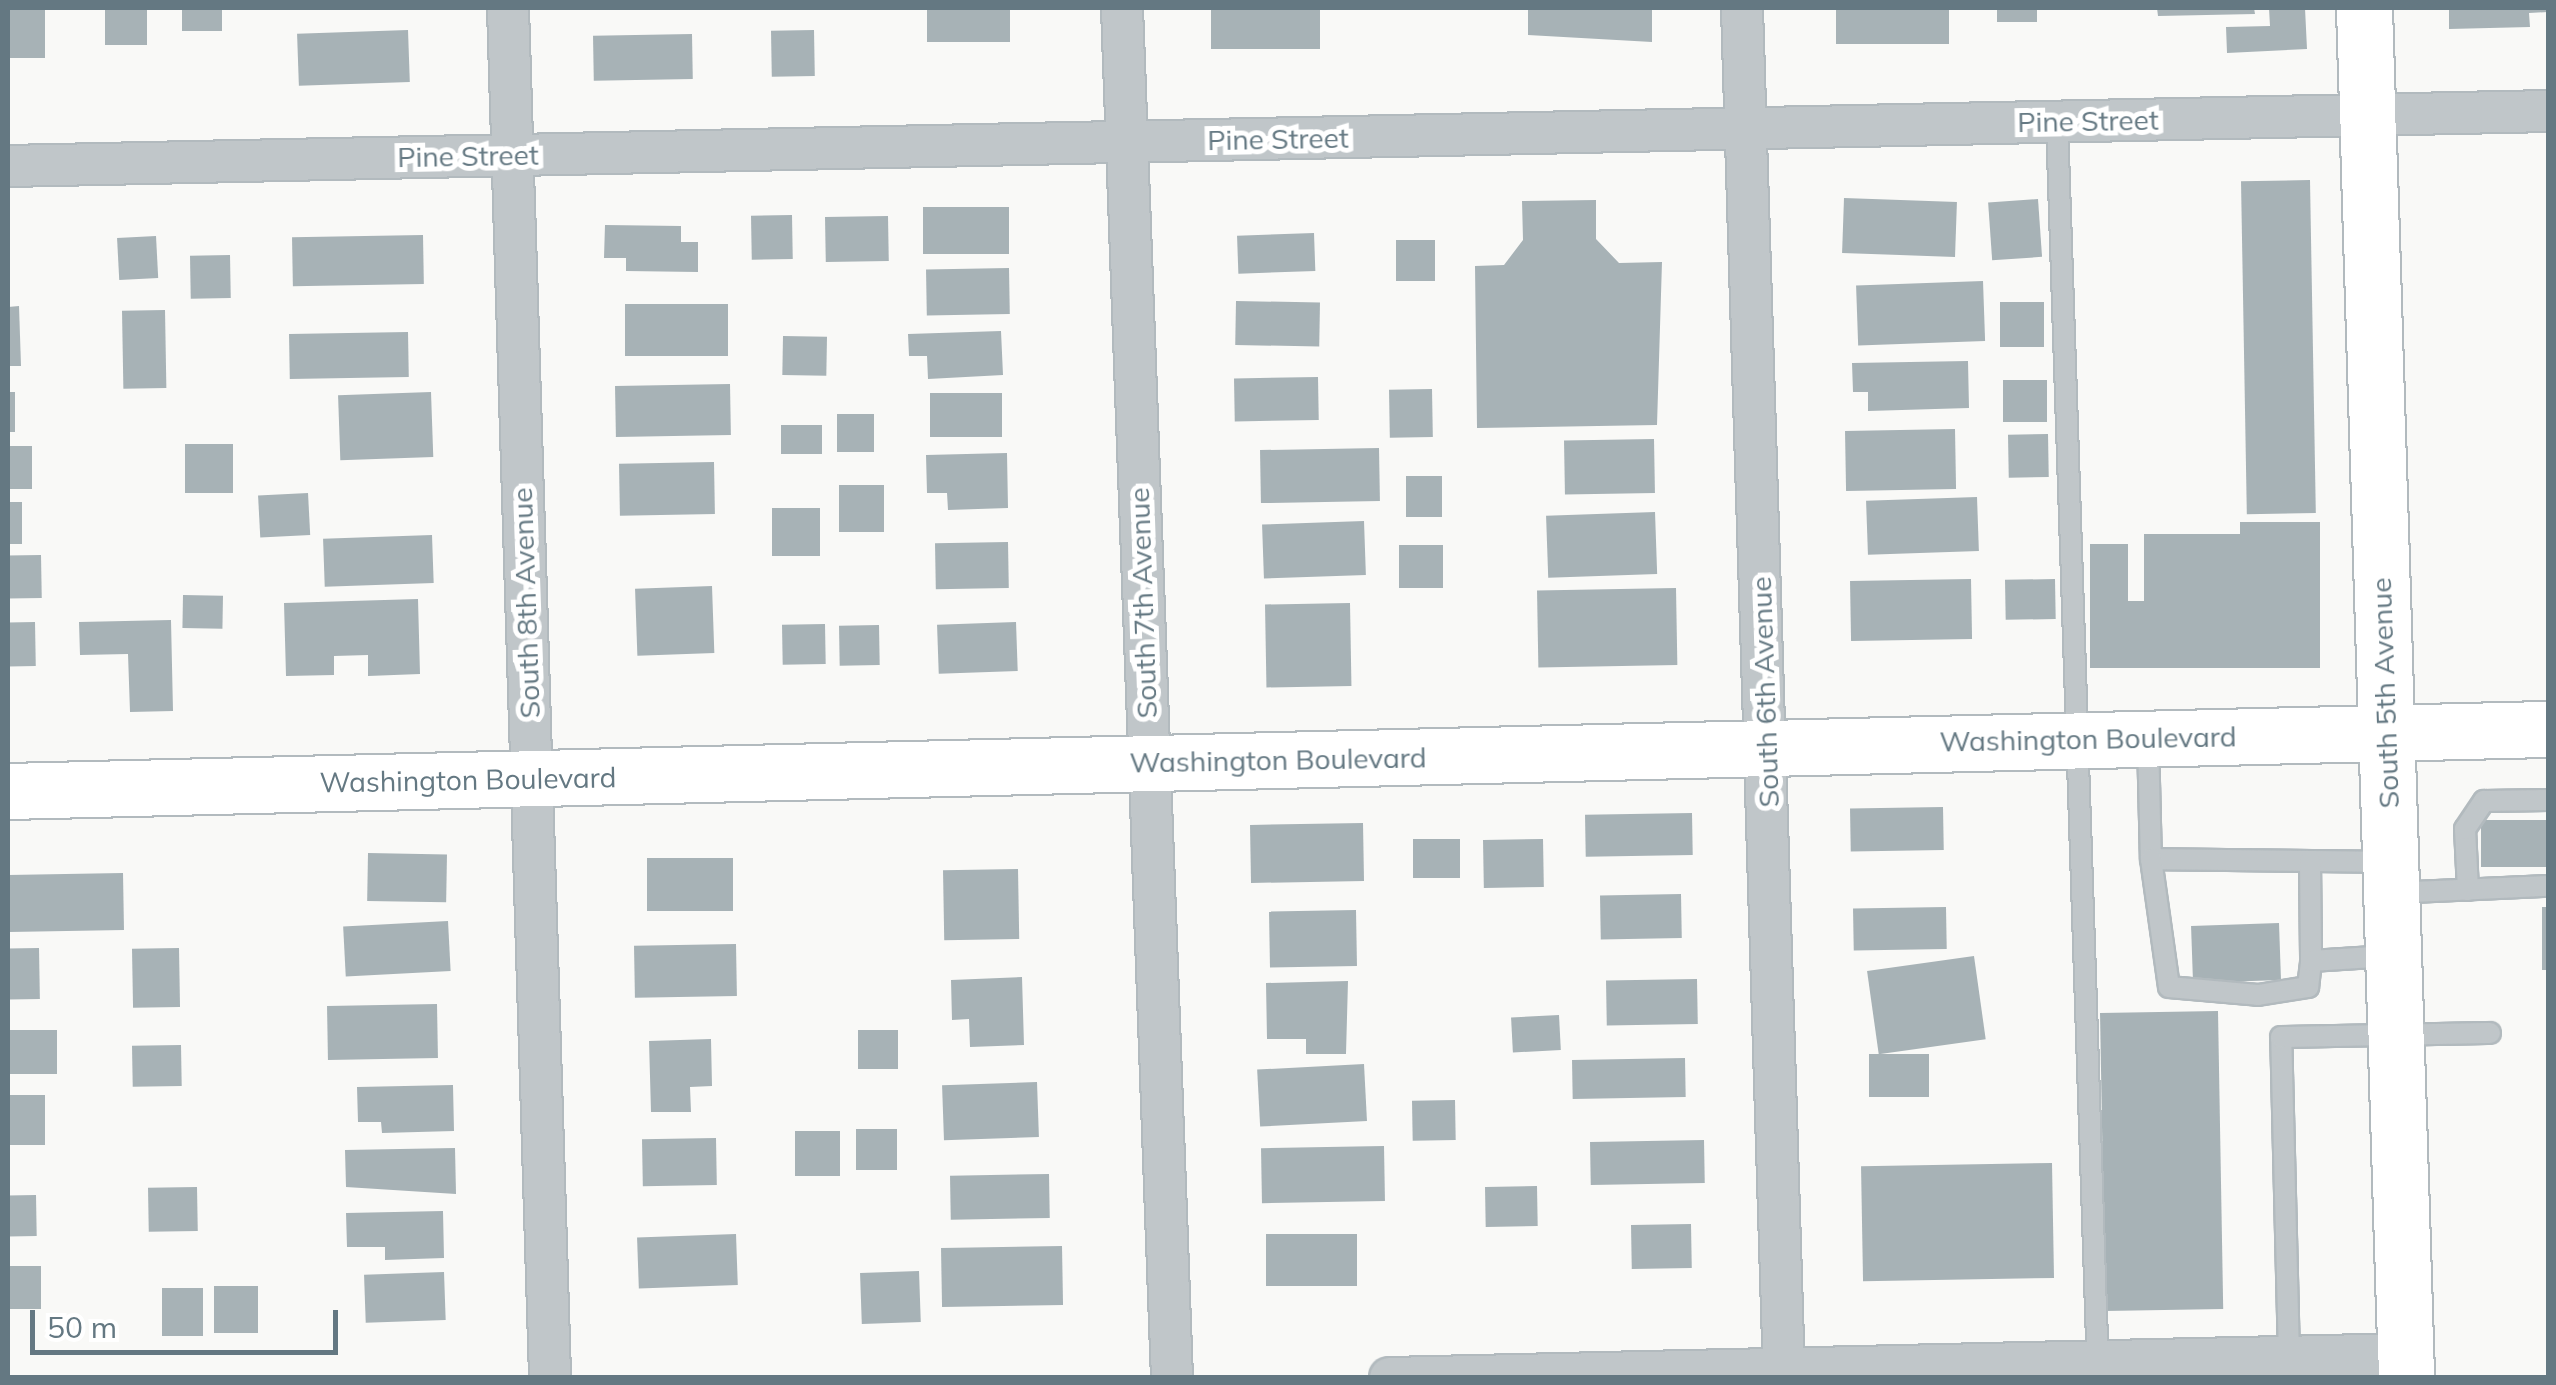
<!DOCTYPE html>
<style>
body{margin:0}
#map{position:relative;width:2556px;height:1385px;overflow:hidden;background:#f9f9f7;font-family:Mulish,sans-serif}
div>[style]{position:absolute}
.building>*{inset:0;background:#a7b2b6;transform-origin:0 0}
.roads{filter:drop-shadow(2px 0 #b2babe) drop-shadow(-2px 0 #b2babe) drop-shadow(0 2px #b2babe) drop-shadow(0 -2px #b2babe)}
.lane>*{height:20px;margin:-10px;padding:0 10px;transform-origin:10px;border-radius:10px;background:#c0c6c9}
.street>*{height:40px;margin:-20px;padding:0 20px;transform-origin:20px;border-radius:20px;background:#c0c6c9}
.secondary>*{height:55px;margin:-27.5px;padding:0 27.5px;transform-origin:27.5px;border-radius:27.5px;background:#fff}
span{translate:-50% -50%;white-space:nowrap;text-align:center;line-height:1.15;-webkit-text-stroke:10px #fff;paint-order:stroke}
.street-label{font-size:28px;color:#647882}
.frame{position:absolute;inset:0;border:10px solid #647882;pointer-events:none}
.scale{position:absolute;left:30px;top:1310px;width:308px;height:45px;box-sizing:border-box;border:5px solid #647882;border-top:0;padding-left:12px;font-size:30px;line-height:35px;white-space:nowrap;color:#647882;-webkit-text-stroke:8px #fff;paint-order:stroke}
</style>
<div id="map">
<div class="building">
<div style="left:8px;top:8px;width:37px;height:50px"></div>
<div style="left:105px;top:8px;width:42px;height:37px"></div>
<div style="left:182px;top:8px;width:40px;height:23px"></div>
<div style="left:927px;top:8px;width:83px;height:34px"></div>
<div style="left:1211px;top:8px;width:109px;height:41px"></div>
<div style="clip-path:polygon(1528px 8px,1652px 8px,1652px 42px,1528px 35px)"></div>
<div style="left:1836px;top:8px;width:113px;height:36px"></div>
<div style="left:1997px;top:8px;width:40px;height:14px"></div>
<div style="clip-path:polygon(2157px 8px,2254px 8px,2255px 14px,2158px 16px)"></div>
<div style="clip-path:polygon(2269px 8px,2305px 8px,2307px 49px,2227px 53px,2226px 27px,2270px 26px)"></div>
<div style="clip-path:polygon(2449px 8px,2548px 8px,2548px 12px,2529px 13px,2530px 27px,2449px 29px)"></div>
<div style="left:408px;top:30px;width:52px;height:111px;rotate:88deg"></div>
<div style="left:814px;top:30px;width:46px;height:43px;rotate:89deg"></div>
<div style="left:692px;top:34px;width:45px;height:99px;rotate:89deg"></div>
<div style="left:2310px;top:180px;width:333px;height:69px;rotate:89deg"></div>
<div style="left:1844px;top:198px;width:113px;height:55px;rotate:2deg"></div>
<div style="left:2038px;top:199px;width:58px;height:50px;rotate:86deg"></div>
<div style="clip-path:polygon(1596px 200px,1596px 239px,1619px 263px,1662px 262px,1657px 425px,1477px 428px,1475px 266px,1504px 265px,1523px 240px,1522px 201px)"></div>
<div style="left:1009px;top:207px;width:47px;height:86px;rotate:90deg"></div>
<div style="left:792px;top:215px;width:44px;height:41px;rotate:89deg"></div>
<div style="left:888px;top:216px;width:45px;height:63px;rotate:89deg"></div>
<div style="clip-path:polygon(605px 225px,681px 226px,681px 242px,698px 242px,698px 272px,626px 271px,626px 258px,604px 258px)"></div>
<div style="left:1314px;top:233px;width:38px;height:77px;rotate:88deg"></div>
<div style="left:423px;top:235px;width:49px;height:131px;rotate:89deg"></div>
<div style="left:156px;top:236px;width:42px;height:39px;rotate:87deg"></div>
<div style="left:1396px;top:240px;width:39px;height:41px"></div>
<div style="left:230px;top:255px;width:43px;height:40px;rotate:89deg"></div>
<div style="left:1009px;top:268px;width:46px;height:83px;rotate:89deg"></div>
<div style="left:1983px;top:281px;width:60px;height:127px;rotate:88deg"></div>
<div style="left:1236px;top:301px;width:84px;height:44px;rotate:1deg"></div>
<div style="left:2000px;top:302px;width:44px;height:45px"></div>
<div style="left:728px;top:304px;width:52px;height:103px;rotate:90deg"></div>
<div style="clip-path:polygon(19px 306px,21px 366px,8px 366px,8px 307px)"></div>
<div style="left:165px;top:310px;width:78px;height:43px;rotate:89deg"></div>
<div style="clip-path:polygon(1001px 331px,1003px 375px,928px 379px,927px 356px,909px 356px,908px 334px)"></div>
<div style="left:408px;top:332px;width:45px;height:119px;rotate:89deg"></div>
<div style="left:783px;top:336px;width:44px;height:39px;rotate:1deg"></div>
<div style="clip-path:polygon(1968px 361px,1969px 408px,1868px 411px,1868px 392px,1853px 392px,1852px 363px)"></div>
<div style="left:1318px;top:377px;width:43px;height:84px;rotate:89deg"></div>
<div style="left:2047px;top:380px;width:42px;height:44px;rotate:90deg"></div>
<div style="left:730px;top:384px;width:51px;height:115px;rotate:89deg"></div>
<div style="left:1432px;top:389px;width:48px;height:43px;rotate:89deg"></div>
<div style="left:8px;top:392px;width:7px;height:40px"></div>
<div style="left:431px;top:392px;width:65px;height:93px;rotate:88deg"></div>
<div style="left:930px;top:393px;width:72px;height:44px"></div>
<div style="left:837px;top:414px;width:37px;height:38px"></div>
<div style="left:822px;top:425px;width:29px;height:41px;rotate:90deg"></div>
<div style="left:1955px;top:429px;width:60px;height:110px;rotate:89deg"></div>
<div style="left:2048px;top:434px;width:43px;height:40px;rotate:89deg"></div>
<div style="left:1654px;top:439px;width:54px;height:90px;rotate:89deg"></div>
<div style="left:185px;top:444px;width:48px;height:49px"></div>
<div style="left:8px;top:446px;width:24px;height:43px"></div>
<div style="left:1379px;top:448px;width:53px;height:119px;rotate:89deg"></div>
<div style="clip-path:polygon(1007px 453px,1008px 508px,948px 510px,947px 493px,927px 493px,926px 455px)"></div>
<div style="left:714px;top:462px;width:52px;height:95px;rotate:89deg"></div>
<div style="left:1406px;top:476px;width:36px;height:41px"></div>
<div style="left:839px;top:485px;width:45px;height:47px"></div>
<div style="left:308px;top:493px;width:42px;height:50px;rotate:87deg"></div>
<div style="left:1977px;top:497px;width:54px;height:111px;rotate:88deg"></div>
<div style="left:8px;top:502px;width:14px;height:42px"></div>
<div style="left:820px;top:508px;width:48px;height:48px;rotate:90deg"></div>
<div style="left:1655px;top:512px;width:62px;height:109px;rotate:88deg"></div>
<div style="left:1364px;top:521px;width:54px;height:102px;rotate:88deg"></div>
<div style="clip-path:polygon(2240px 522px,2320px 522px,2320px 668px,2090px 668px,2090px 544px,2128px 544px,2128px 601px,2144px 601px,2144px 534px,2240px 534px)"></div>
<div style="left:432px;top:535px;width:48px;height:109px;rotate:88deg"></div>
<div style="left:1008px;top:542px;width:46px;height:73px;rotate:89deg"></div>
<div style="left:1399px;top:545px;width:44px;height:43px"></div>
<div style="left:41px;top:555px;width:43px;height:33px;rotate:89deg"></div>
<div style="left:1971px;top:579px;width:60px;height:121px;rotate:89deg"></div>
<div style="left:2055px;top:579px;width:40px;height:50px;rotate:89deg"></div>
<div style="left:712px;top:586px;width:67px;height:77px;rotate:88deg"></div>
<div style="left:1676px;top:588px;width:77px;height:139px;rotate:89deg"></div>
<div style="left:183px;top:595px;width:40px;height:33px;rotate:1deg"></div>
<div style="clip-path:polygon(418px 599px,420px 674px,368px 676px,368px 655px,334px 656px,334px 675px,286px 676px,284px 603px)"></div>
<div style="left:1350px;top:603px;width:83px;height:85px;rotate:89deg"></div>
<div style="clip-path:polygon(171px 620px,173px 711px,130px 712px,128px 654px,80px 655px,79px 622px)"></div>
<div style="left:35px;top:622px;width:44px;height:27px;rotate:89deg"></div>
<div style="left:1016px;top:622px;width:49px;height:79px;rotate:88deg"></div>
<div style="left:825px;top:624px;width:40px;height:43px;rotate:89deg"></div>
<div style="left:879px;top:625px;width:40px;height:40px;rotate:89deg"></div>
<div style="left:1943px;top:807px;width:43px;height:93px;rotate:89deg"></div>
<div style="left:1692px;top:813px;width:42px;height:107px;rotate:89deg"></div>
<div style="left:2548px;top:820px;width:47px;height:67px;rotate:90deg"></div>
<div style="left:1363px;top:823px;width:58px;height:113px;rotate:89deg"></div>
<div style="left:1413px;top:839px;width:47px;height:39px"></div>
<div style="left:1543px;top:839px;width:48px;height:60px;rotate:89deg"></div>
<div style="left:368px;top:853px;width:79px;height:48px;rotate:1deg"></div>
<div style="left:733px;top:858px;width:53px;height:86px;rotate:90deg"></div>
<div style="left:1018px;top:869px;width:70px;height:75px;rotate:89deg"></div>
<div style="left:123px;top:873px;width:57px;height:115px;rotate:89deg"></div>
<div style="left:1681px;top:894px;width:44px;height:81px;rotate:89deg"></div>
<div style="left:1946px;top:907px;width:42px;height:93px;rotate:89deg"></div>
<div style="left:2548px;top:907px;width:63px;height:6px;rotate:90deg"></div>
<div style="left:1356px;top:910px;width:56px;height:87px;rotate:89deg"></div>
<div style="left:448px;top:921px;width:50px;height:105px;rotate:87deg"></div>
<div style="left:2279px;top:923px;width:57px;height:88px;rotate:88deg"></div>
<div style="left:736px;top:944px;width:52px;height:102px;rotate:89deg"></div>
<div style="left:39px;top:948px;width:51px;height:31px;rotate:89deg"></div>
<div style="left:179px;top:948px;width:59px;height:47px;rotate:89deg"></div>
<div style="left:1974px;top:956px;width:84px;height:108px;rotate:82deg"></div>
<div style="clip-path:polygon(1022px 977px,1024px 1045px,970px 1047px,969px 1019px,952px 1020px,951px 980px)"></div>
<div style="left:1697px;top:979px;width:45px;height:91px;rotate:89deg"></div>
<div style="clip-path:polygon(1348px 981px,1346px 1054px,1306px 1054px,1306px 1039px,1267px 1039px,1266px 983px)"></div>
<div style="left:437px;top:1004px;width:54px;height:110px;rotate:89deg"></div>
<div style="left:2218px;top:1011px;width:298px;height:118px;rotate:89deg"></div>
<div style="left:1559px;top:1015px;width:35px;height:48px;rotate:87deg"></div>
<div style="left:8px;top:1030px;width:49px;height:44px"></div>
<div style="left:858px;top:1030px;width:40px;height:39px"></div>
<div style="clip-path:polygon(711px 1039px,712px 1086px,690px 1087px,691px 1112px,651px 1112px,649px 1041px)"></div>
<div style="left:181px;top:1045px;width:41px;height:49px;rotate:89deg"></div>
<div style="left:1929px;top:1054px;width:43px;height:60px;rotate:90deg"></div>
<div style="left:1685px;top:1058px;width:39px;height:113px;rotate:89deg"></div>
<div style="left:1364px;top:1064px;width:57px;height:107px;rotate:87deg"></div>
<div style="left:1037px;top:1082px;width:55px;height:95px;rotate:88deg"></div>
<div style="clip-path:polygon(453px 1085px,454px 1131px,382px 1133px,381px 1122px,358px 1122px,357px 1087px)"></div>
<div style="left:8px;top:1095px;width:37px;height:50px"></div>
<div style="left:1455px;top:1100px;width:40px;height:43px;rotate:89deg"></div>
<div style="left:856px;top:1129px;width:41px;height:41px"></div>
<div style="left:795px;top:1131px;width:45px;height:45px"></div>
<div style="left:716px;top:1138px;width:47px;height:74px;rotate:89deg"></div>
<div style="left:1704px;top:1140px;width:43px;height:114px;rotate:89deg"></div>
<div style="left:1384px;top:1146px;width:55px;height:123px;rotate:89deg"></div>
<div style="clip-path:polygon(455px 1148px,456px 1194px,346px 1187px,345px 1150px)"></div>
<div style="left:2052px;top:1163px;width:115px;height:191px;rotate:89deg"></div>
<div style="left:1049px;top:1174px;width:44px;height:99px;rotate:89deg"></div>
<div style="left:1537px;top:1186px;width:40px;height:52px;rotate:89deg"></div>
<div style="left:197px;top:1187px;width:44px;height:49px;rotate:89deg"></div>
<div style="left:36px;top:1195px;width:41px;height:28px;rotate:89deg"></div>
<div style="clip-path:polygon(443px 1211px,444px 1258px,385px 1260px,385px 1247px,347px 1247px,346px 1213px)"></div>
<div style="left:1691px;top:1224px;width:44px;height:60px;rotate:89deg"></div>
<div style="left:736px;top:1234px;width:51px;height:99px;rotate:88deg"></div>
<div style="left:1266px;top:1234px;width:91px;height:52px"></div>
<div style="left:1062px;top:1246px;width:59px;height:121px;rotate:89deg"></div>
<div style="left:8px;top:1266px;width:33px;height:43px"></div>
<div style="left:919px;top:1271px;width:51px;height:59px;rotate:88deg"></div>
<div style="left:444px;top:1272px;width:48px;height:80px;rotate:88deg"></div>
<div style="left:214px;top:1286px;width:44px;height:47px"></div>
<div style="left:162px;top:1288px;width:41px;height:48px"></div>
</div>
<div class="roads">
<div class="lane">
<div style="left:2057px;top:122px;width:1248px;rotate:88.12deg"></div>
<div style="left:2148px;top:740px;width:119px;rotate:88.6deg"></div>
<div style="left:2151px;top:859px;width:237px;rotate:0.7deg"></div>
<div style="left:2151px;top:859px;width:129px;rotate:82deg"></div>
<div style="left:2169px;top:987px;width:89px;rotate:5.1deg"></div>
<div style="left:2258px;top:995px;width:51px;rotate:-9.1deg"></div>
<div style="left:2308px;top:987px;width:26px;rotate:-83deg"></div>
<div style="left:2310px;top:861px;width:100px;rotate:89.4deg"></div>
<div style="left:2311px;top:961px;width:78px;rotate:-3.7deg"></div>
<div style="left:2468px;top:890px;width:61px;rotate:-92.8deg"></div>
<div style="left:2465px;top:829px;width:34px;rotate:-56deg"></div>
<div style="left:2484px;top:801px;width:64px;rotate:-0.9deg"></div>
<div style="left:2391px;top:893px;width:157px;rotate:-2.6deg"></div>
<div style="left:2289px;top:1357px;width:320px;rotate:-91.4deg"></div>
<div style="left:2281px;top:1037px;width:209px;rotate:-1.1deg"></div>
</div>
<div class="street">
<div style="left:508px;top:8px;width:1371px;rotate:88.24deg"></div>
<div style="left:1122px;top:8px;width:1371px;rotate:87.91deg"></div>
<div style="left:1742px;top:8px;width:1371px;rotate:88.24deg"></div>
<div style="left:8px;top:166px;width:2541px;rotate:-1.24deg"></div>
<div style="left:1390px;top:1378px;width:1015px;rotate:-1.35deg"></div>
</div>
<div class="secondary">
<div style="left:2364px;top:8px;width:1371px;rotate:88.24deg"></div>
<div style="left:8px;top:791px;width:2541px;rotate:-1.4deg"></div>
</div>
</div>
<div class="street-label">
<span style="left:2088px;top:121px;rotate:-1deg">Pine Street</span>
<span style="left:1278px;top:139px;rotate:-1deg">Pine Street</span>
<span style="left:468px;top:156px;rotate:-1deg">Pine Street</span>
<span style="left:526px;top:603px;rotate:-92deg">South 8th Avenue</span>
<span style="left:1143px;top:603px;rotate:-92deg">South 7th Avenue</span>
<span style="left:1765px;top:692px;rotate:-92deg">South 6th Avenue</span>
<span style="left:2385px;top:693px;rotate:-92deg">South 5th Avenue</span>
<span style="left:2088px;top:739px;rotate:-1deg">Washington Boulevard</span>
<span style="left:1278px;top:760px;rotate:-1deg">Washington Boulevard</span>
<span style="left:468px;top:780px;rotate:-1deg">Washington Boulevard</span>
</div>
<div class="frame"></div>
<div class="scale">50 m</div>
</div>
